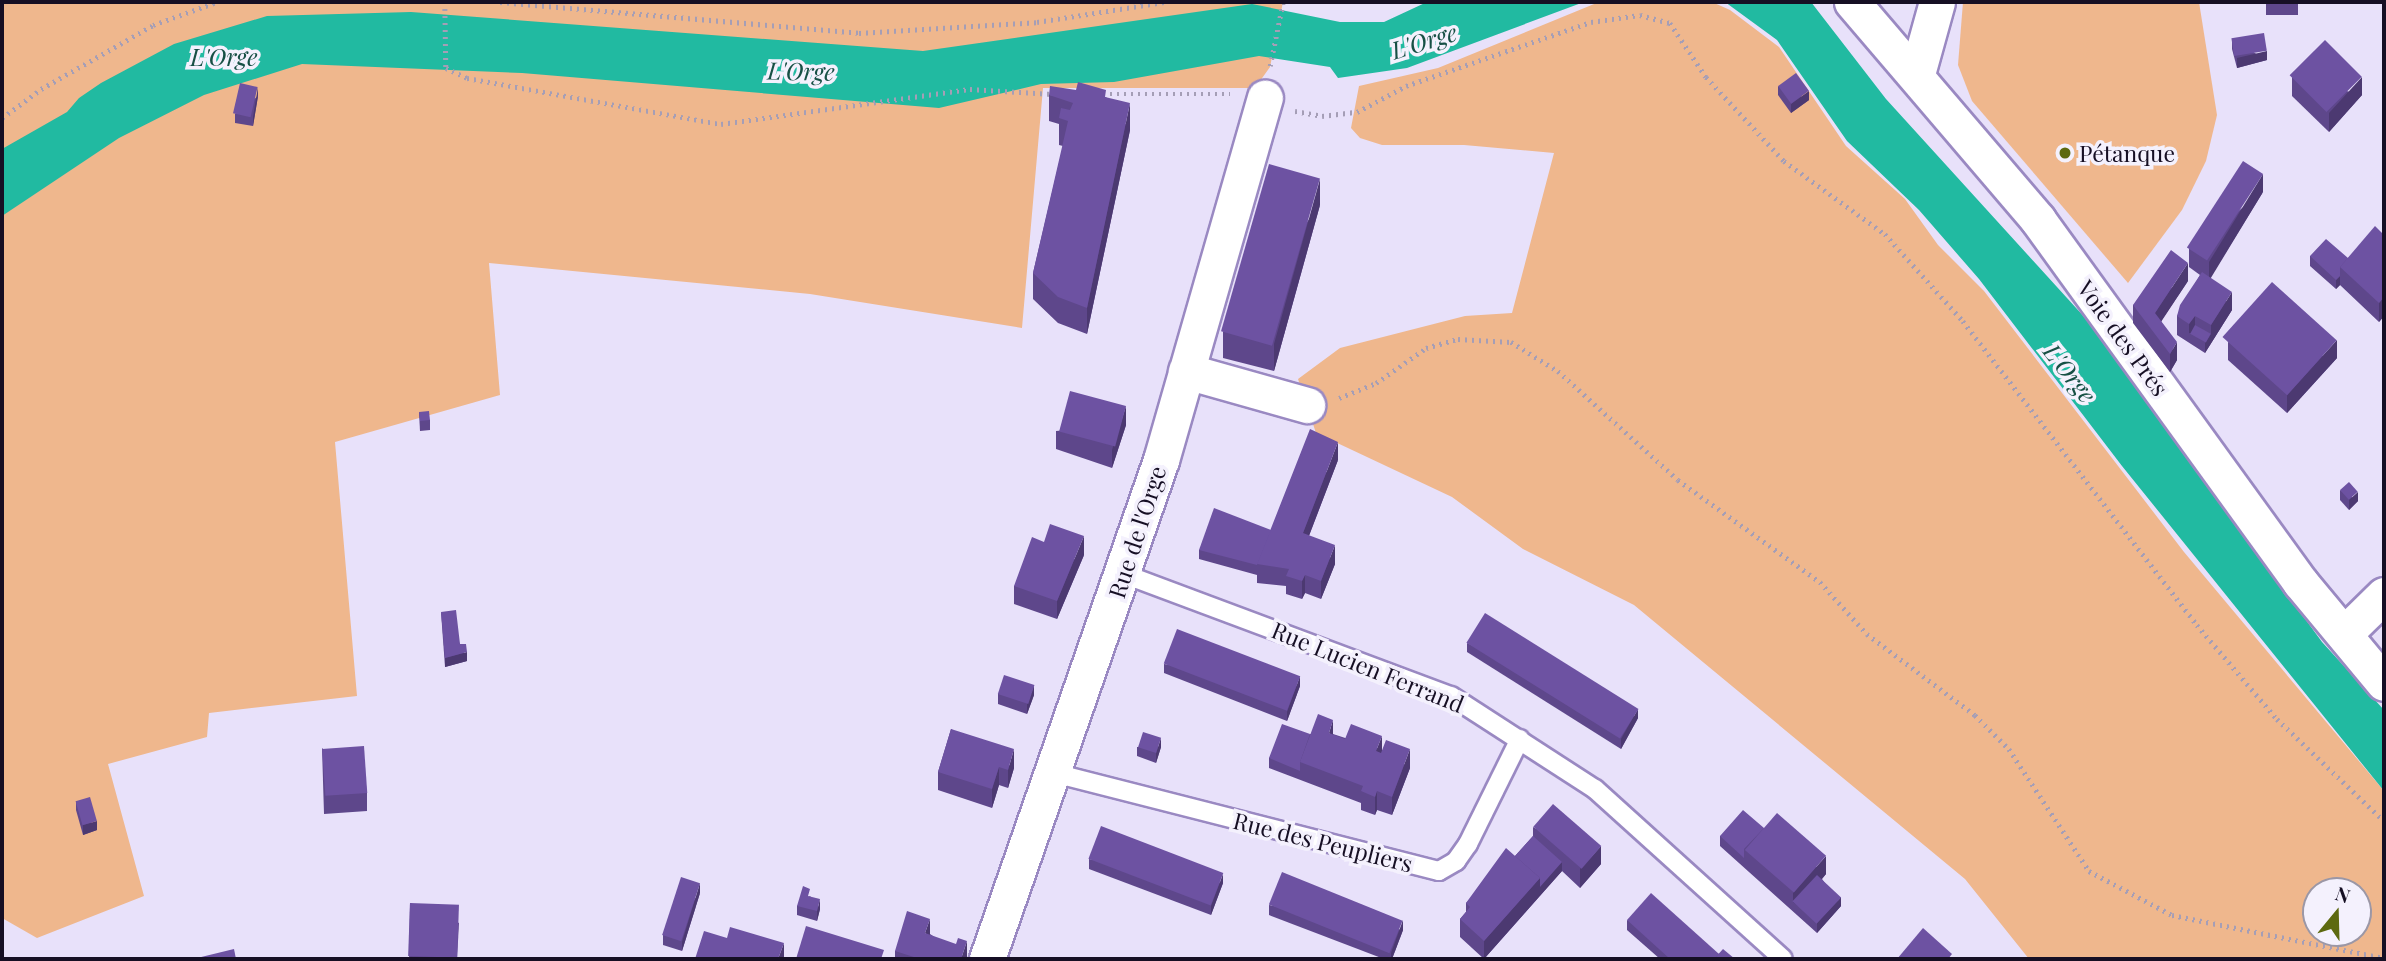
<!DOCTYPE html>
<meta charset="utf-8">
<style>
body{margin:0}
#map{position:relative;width:2386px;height:961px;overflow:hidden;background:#e8e1fa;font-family:"Playfair Display",serif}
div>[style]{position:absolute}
.green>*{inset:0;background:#efb78d}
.water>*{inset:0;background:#21baa1}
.path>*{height:4.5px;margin-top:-2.25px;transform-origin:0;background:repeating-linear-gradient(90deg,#a59eb6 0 2px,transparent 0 7px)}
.roads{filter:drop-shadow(2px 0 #9a89c2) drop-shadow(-2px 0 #9a89c2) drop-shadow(0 2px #9a89c2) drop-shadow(0 -2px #9a89c2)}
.lane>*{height:18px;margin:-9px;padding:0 9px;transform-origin:9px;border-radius:9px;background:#fff}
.street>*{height:35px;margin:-17.5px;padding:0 17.5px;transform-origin:17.5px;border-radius:17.5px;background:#fff}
.wall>*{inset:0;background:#5e478b;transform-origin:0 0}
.shaded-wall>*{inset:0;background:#4c3971}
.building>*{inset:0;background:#6d52a2;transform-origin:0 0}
.dots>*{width:19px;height:19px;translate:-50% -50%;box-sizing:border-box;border:4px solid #f4f1fd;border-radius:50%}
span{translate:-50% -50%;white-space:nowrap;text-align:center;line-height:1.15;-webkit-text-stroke:7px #f4f1fd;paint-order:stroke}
.poi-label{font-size:23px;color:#160f24}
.left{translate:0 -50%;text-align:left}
.street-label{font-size:23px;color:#160f24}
.water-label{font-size:24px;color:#175045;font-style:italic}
.frame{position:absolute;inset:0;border:4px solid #160f24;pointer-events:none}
.north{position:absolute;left:2302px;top:877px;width:70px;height:70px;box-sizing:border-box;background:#f4f1fd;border:2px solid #9b97a6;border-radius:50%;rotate:19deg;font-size:19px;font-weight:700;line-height:28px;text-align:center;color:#160f24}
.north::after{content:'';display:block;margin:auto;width:24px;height:32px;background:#5d6910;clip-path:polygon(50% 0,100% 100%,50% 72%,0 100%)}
</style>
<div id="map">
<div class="green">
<div style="clip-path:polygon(2px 2px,1283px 2px,1270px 67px,1255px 88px,1043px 88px,1022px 328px,810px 294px,489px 263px,500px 395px,335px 442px,357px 696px,209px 713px,207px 737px,108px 764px,144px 896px,37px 938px,2px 918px)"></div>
<div style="clip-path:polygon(evenodd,1599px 2px,1712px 2px,1730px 10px,1779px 47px,1846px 146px,1905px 199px,1938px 245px,1984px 291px,2184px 552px,2384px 791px,2384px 959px,2029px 959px,1965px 879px,1634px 605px,1523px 549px,1452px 497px,1316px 433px,1298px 379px,1340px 348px,1465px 316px,1512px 313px,1554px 153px,1464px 145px,1382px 145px,1360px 138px,1351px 128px,1359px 86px,1438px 68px,1599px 2px,2316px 891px,2358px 891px,2358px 933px,2316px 933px,2316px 891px)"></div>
<div style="clip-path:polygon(1963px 2px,2199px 2px,2217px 115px,2206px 161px,2182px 210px,2128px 283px,1972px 101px,1958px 65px)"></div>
</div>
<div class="water">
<div style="clip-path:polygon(1427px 2px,1584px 2px,1407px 68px,1338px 78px,1330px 67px,1259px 56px,1114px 82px,1041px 84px,939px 108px,522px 73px,302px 64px,204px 95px,119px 138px,2px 216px,2px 149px,67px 112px,79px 98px,101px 83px,174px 44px,267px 16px,411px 12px,923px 51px,1252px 4px,1340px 22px,1384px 22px)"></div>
<div style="clip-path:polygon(1725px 2px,1811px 2px,1886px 99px,2087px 320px,2322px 642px,2384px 710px,2384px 791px,2122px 466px,1979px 279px,1919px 210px,1847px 141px,1777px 40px)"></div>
</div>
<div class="path">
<div style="left:445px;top:2px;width:66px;rotate:89.1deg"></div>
<div style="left:446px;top:68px;width:23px;rotate:25deg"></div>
<div style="left:467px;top:78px;width:258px;rotate:10.3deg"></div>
<div style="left:721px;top:124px;width:251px;rotate:-8deg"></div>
<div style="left:970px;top:89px;width:82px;rotate:3.5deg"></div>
<div style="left:500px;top:2px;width:360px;rotate:4.9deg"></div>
<div style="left:859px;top:33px;width:178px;rotate:-3.5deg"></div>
<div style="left:1037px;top:22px;width:130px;rotate:-8.9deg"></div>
<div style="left:1270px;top:66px;width:65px;rotate:-78.5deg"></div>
<div style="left:1103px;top:94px;width:127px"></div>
<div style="left:1295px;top:111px;width:27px;rotate:10deg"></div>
<div style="left:1322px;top:116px;width:35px;rotate:-7deg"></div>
<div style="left:1357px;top:112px;width:55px;rotate:-28deg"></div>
<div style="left:1406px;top:86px;width:196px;rotate:-19.1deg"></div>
<div style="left:1591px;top:22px;width:49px;rotate:-8.1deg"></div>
<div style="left:1640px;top:15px;width:31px;rotate:15deg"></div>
<div style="left:1670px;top:23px;width:65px;rotate:56.3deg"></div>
<div style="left:1706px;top:77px;width:115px;rotate:47.1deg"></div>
<div style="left:1784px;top:161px;width:125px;rotate:35.9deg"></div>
<div style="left:1885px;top:234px;width:117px;rotate:48.1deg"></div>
<div style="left:1963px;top:321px;width:384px;rotate:52.4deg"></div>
<div style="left:2197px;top:625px;width:123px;rotate:49.6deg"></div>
<div style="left:2277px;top:719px;width:148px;rotate:43.6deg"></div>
<div style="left:2px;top:118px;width:49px;rotate:-36.6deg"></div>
<div style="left:41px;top:89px;width:129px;rotate:-29.7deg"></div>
<div style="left:153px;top:25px;width:68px;rotate:-19.8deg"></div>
<div style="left:1339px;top:398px;width:40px;rotate:-22deg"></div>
<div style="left:1376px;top:383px;width:61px;rotate:-35deg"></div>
<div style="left:1426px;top:348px;width:33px;rotate:-16deg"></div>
<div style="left:1458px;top:339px;width:53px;rotate:3.2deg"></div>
<div style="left:1511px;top:342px;width:55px;rotate:31.7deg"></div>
<div style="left:1558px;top:371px;width:162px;rotate:42.2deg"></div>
<div style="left:1678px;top:480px;width:175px;rotate:35.7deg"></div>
<div style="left:1820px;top:582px;width:70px;rotate:47.9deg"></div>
<div style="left:1867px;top:634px;width:135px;rotate:36.9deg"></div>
<div style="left:1975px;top:715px;width:48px;rotate:45deg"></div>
<div style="left:2009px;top:749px;width:146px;rotate:56.7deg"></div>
<div style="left:2089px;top:871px;width:94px;rotate:27.9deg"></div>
<div style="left:2172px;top:915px;width:216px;rotate:11.5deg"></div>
</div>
<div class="roads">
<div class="lane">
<div style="left:1124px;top:574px;width:349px;rotate:20.5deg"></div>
<div style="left:1451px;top:696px;width:171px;rotate:32.9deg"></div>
<div style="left:1595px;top:789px;width:253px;rotate:42.1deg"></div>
<div style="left:1054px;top:773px;width:397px;rotate:14.3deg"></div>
<div style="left:1439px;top:871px;width:20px;rotate:-30deg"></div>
<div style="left:1456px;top:861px;width:21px;rotate:-55deg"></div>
<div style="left:1468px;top:844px;width:117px;rotate:-63.7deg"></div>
</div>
<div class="street">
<div style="left:1852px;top:2px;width:287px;rotate:49.5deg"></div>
<div style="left:2038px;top:220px;width:447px;rotate:54.1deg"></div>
<div style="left:2300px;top:582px;width:131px;rotate:50.3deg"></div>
<div style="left:1917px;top:74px;width:75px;rotate:-74.5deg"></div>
<div style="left:1186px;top:371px;width:126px;rotate:15.7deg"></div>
<div style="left:2344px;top:634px;width:56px;rotate:-44.3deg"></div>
<div style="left:987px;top:959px;width:528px;rotate:-70.78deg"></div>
<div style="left:1161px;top:460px;width:377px;rotate:-74deg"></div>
</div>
</div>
<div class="wall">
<div style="left:2266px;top:2px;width:32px;height:13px"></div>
<div style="clip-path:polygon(2232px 40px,2267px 60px,2237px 68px,2232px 49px)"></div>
<div style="clip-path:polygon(2292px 77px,2362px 95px,2329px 132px,2292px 96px)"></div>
<div style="clip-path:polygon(1778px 86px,1809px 100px,1791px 113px,1778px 95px)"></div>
<div style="clip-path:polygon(1049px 95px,1106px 97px,1130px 130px,1087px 334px,1058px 323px,1033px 299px,1033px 273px,1063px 146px,1059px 145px,1059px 124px,1049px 121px)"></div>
<div style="clip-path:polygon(258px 96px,253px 126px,235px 123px,235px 114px)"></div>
<div style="clip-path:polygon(2263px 192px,2210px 278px,2232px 310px,2205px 353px,2177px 335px,2177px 316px,2200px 275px,2189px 267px,2189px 249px)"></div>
<div style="clip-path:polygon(1320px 205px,1274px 371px,1223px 358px,1223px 332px)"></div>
<div style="clip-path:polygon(2384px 235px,2384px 316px,2379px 322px,2340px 285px,2336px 289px,2310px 266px,2310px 256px,2348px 258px)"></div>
<div style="clip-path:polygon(2188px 281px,2161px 321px,2177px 360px,2170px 372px,2133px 323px,2133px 305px)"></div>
<div style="clip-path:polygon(2228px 342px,2337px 358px,2287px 413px,2228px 360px)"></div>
<div style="clip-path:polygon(419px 412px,430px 420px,430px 430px,420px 431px)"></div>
<div style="clip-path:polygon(1126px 425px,1112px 468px,1056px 449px,1056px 431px)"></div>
<div style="clip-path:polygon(1338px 460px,1309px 536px,1335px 564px,1321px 599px,1305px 593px,1302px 599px,1286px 594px,1286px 586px,1257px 583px,1257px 575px,1199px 559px,1199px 550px,1271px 530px)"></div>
<div style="clip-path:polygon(2340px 490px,2358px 501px,2349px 510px,2340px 500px)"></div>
<div style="clip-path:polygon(1084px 555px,1057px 619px,1014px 604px,1014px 586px)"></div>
<div style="clip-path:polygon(441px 612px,460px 644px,467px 661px,445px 667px)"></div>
<div style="clip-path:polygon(1467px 643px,1638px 718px,1621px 749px,1467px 652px)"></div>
<div style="clip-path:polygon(1164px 664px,1300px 686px,1287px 721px,1164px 673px)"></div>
<div style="clip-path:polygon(998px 694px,1034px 695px,1027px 714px,998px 704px)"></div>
<div style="clip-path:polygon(951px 729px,1014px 768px,1008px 788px,999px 785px,992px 808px,938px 790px,938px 772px)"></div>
<div style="clip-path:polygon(1310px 734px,1333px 734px,1382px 750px,1410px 768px,1392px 815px,1377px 810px,1375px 815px,1361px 810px,1361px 803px,1269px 768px,1269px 758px)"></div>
<div style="clip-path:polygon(1137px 747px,1161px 747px,1156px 763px,1137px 756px)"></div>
<div style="clip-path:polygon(322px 748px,367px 793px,367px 811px,324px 814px)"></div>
<div style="clip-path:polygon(76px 801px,97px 830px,83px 835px,76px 810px)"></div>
<div style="clip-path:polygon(1533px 827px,1601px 864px,1580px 888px,1562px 871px,1484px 959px,1460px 937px,1460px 919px,1466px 912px,1466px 903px,1515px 856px,1533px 836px)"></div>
<div style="clip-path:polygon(1764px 828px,1826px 874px,1822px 879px,1841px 906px,1817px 933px,1720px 846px,1720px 836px)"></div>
<div style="clip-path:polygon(1089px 859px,1223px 883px,1211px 915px,1089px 869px)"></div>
<div style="clip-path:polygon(700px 893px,682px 951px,663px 945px,663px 935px)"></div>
<div style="clip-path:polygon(810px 896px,820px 909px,817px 921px,797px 915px,797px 906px)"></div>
<div style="clip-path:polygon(410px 903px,459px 923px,457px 959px,409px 959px)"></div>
<div style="clip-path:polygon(1269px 905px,1403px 930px,1392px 959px,1384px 959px,1269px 915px)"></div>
<div style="clip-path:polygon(1627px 920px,1719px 954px,1735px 959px,1660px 959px,1627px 930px)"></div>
<div style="clip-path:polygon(930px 934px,967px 959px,895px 959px,895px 951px)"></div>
</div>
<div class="shaded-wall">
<div style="clip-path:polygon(2267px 51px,2267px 60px,2237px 68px,2237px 58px)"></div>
<div style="clip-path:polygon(2362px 77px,2362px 95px,2329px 132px,2329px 113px)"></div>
<div style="clip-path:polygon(258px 87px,258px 96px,253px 126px,253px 117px)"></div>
<div style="clip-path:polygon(1809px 91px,1809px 100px,1791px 113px,1791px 104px)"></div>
<div style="clip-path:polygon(1130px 103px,1130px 130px,1087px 334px,1087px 308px)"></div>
<div style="clip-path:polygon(2263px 174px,2263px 192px,2209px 281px,2209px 262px)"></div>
<div style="clip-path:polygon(1320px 179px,1320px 205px,1274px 371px,1274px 344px)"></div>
<div style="clip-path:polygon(2188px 263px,2188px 281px,2155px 331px,2155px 313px)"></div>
<div style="clip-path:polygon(2340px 276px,2340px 285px,2336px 289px,2336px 280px)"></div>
<div style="clip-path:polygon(2232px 292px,2232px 310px,2205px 353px,2205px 343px,2211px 334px,2211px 325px)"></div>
<div style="clip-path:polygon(2384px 297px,2384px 316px,2379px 322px,2379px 303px)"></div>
<div style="clip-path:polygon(2195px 316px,2195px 334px,2189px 333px,2189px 324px)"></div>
<div style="clip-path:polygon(2337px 340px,2337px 358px,2287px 413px,2287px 395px)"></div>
<div style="clip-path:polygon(2177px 342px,2177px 360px,2170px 372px,2170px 354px)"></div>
<div style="clip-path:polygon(1126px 406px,1126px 425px,1112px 468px,1112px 450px)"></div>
<div style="clip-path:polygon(1338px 442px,1338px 460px,1303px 551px,1303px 533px)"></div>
<div style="clip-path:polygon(2358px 492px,2358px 501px,2349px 510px,2349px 500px)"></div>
<div style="clip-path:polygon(1084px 536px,1084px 555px,1057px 619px,1057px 601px)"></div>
<div style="clip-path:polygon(1335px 545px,1335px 564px,1321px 599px,1321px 581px)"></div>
<div style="clip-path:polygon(1305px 575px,1305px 593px,1302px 599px,1302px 581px)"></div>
<div style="clip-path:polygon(467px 652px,467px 661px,445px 667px,445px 658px)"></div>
<div style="clip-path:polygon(1300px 676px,1300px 686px,1287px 721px,1287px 712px)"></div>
<div style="clip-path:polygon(1034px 685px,1034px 695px,1027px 714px,1027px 704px)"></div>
<div style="clip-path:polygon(1638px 709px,1638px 718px,1621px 749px,1621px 739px)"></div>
<div style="clip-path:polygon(1333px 720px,1333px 738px,1329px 733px)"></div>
<div style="clip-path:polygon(1382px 736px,1382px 754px,1376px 751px)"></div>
<div style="clip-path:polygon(1161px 738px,1161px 747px,1156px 763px,1156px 753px)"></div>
<div style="clip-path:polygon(1014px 749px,1014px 768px,1008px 788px,1008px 770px)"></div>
<div style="clip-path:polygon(1410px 749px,1410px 768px,1392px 815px,1392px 797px)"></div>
<div style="clip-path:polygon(999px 767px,999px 785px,992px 808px,992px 789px)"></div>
<div style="clip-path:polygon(1377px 791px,1377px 810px,1375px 815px,1375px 797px)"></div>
<div style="clip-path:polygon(97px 821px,97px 830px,83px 835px,83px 825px)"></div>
<div style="clip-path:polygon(1601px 846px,1601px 864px,1580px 888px,1580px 869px)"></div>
<div style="clip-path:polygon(1826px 856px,1826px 874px,1798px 906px,1793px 902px,1793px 893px)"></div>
<div style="clip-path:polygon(1562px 862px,1562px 871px,1484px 959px,1484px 941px,1540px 878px)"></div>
<div style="clip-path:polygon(1223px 874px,1223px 883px,1211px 915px,1211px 906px)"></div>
<div style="clip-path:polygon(700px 883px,700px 893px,682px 951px,682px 942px)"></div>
<div style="clip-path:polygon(1841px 897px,1841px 906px,1817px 933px,1817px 923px)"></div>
<div style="clip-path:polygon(820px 899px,820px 909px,817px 921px,817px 911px)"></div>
<div style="clip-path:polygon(930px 919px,930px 937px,925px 933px)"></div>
<div style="clip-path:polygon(1403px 920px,1403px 930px,1392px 959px,1391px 959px,1391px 953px)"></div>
<div style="clip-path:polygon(967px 941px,967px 959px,961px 959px)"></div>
<div style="clip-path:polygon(784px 943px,784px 959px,778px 959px)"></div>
</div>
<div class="building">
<div style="left:2264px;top:33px;width:18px;height:33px;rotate:81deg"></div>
<div style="left:2325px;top:40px;width:52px;height:50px;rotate:45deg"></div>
<div style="left:1796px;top:73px;width:22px;height:22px;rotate:54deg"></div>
<div style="clip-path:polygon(1078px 82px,1106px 90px,1105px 97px,1130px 103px,1087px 308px,1058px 297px,1033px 273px,1068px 121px,1059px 118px,1061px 108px,1070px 110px,1073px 103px,1049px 95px,1050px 86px,1076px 90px)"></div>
<div style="left:240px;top:83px;width:18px;height:31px;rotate:13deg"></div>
<div style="left:2243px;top:161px;width:24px;height:103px;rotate:33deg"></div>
<div style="left:1269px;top:164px;width:53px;height:174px;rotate:16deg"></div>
<div style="clip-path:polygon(2375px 226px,2384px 235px,2384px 297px,2379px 303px,2340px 267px)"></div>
<div style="clip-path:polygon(2326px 239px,2348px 258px,2340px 267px,2340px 276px,2336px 280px,2310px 256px)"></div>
<div style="clip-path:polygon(2171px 250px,2188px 263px,2155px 313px,2177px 342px,2170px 354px,2133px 305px)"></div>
<div style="clip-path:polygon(2202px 272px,2232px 292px,2211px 325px,2195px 316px,2189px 324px,2177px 316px,2180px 305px)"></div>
<div style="left:2272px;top:282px;width:87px;height:74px;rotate:42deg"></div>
<div style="left:2195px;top:325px;width:18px;height:10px;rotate:29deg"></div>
<div style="left:1070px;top:391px;width:58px;height:42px;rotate:15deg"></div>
<div style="left:429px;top:411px;width:9px;height:10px;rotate:84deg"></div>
<div style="clip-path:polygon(1310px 429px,1338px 442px,1303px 533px,1335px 545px,1321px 581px,1305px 575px,1302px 581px,1286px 576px,1289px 569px,1257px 564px)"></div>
<div style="left:2349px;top:482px;width:13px;height:12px;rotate:48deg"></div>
<div style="clip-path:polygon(1214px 508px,1271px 530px,1257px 565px,1199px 550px)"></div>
<div style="clip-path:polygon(1050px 524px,1084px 536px,1057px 601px,1014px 586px,1032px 537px,1044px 542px)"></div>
<div style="clip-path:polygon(456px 610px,460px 644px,466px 644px,467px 652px,445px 658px,441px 612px)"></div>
<div style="left:1485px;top:613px;width:181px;height:35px;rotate:32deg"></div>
<div style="left:1177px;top:629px;width:132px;height:37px;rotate:21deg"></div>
<div style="left:1004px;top:675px;width:32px;height:20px;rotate:18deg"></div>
<div style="clip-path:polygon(1318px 714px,1333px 720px,1329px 733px,1345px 739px,1351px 724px,1382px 736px,1376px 751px,1381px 753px,1386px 740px,1410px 749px,1392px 797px,1377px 791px,1375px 797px,1361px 791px,1363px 786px,1300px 762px)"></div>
<div style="clip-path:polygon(1282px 724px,1310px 734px,1300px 762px,1300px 771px,1269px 758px)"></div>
<div style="clip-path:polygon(951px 729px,1014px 749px,1008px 770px,999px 767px,992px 789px,938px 772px)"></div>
<div style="left:1143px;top:732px;width:19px;height:16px;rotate:18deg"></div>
<div style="left:364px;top:746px;width:47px;height:42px;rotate:86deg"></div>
<div style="left:90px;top:797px;width:25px;height:15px;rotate:74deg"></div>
<div style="left:1553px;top:804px;width:64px;height:30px;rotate:41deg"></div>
<div style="clip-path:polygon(1743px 810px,1764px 828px,1744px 849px,1744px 858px,1720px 836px)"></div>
<div style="left:1777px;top:813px;width:65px;height:49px;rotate:41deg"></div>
<div style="left:1101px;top:826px;width:131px;height:35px;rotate:21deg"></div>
<div style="clip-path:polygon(1533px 836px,1562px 862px,1540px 887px,1540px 878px,1515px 856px)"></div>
<div style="clip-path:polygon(1506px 848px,1540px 878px,1484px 941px,1460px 919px,1470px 907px,1466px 903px)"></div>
<div style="left:1282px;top:872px;width:130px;height:35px;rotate:22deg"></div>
<div style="left:1817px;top:875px;width:33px;height:36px;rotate:43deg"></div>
<div style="left:681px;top:877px;width:20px;height:61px;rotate:18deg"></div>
<div style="clip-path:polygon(803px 886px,810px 889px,808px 896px,820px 899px,817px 911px,797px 906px)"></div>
<div style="clip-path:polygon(1651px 893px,1719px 954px,1714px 959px,1670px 959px,1627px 920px)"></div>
<div style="left:410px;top:903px;width:49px;height:53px;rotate:2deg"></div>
<div style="clip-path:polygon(907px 911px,930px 919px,925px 933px,956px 944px,958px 938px,967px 941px,961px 959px,920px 959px,895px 951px)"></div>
<div style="clip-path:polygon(806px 926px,884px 950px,881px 959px,796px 959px)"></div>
<div style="clip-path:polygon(730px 927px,784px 943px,778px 959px,695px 959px,704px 931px,727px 938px)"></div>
<div style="clip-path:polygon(1923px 928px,1952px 954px,1948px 959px,1897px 959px)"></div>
<div style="clip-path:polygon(234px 949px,236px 959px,193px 959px)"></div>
<div style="clip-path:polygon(1723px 949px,1735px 959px,1714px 959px)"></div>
</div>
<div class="dots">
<div style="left:2065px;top:153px;background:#5d6910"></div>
</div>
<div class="poi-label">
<span class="left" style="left:2079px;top:153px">Pétanque</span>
</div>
<div class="street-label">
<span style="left:2123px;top:338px;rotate:54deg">Voie des Prés</span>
<span style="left:1137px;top:532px;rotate:-72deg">Rue de l'Orge</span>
<span style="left:1368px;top:667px;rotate:22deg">Rue Lucien Ferrand</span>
<span style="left:1323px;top:842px;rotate:14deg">Rue des Peupliers</span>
</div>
<div class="water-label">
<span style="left:1424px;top:41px;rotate:-17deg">L'Orge</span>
<span style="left:224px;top:57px">L'Orge</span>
<span style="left:801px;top:71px;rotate:1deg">L'Orge</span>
<span style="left:2070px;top:373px;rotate:52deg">L'Orge</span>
</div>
<div class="frame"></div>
<div class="north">N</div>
</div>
